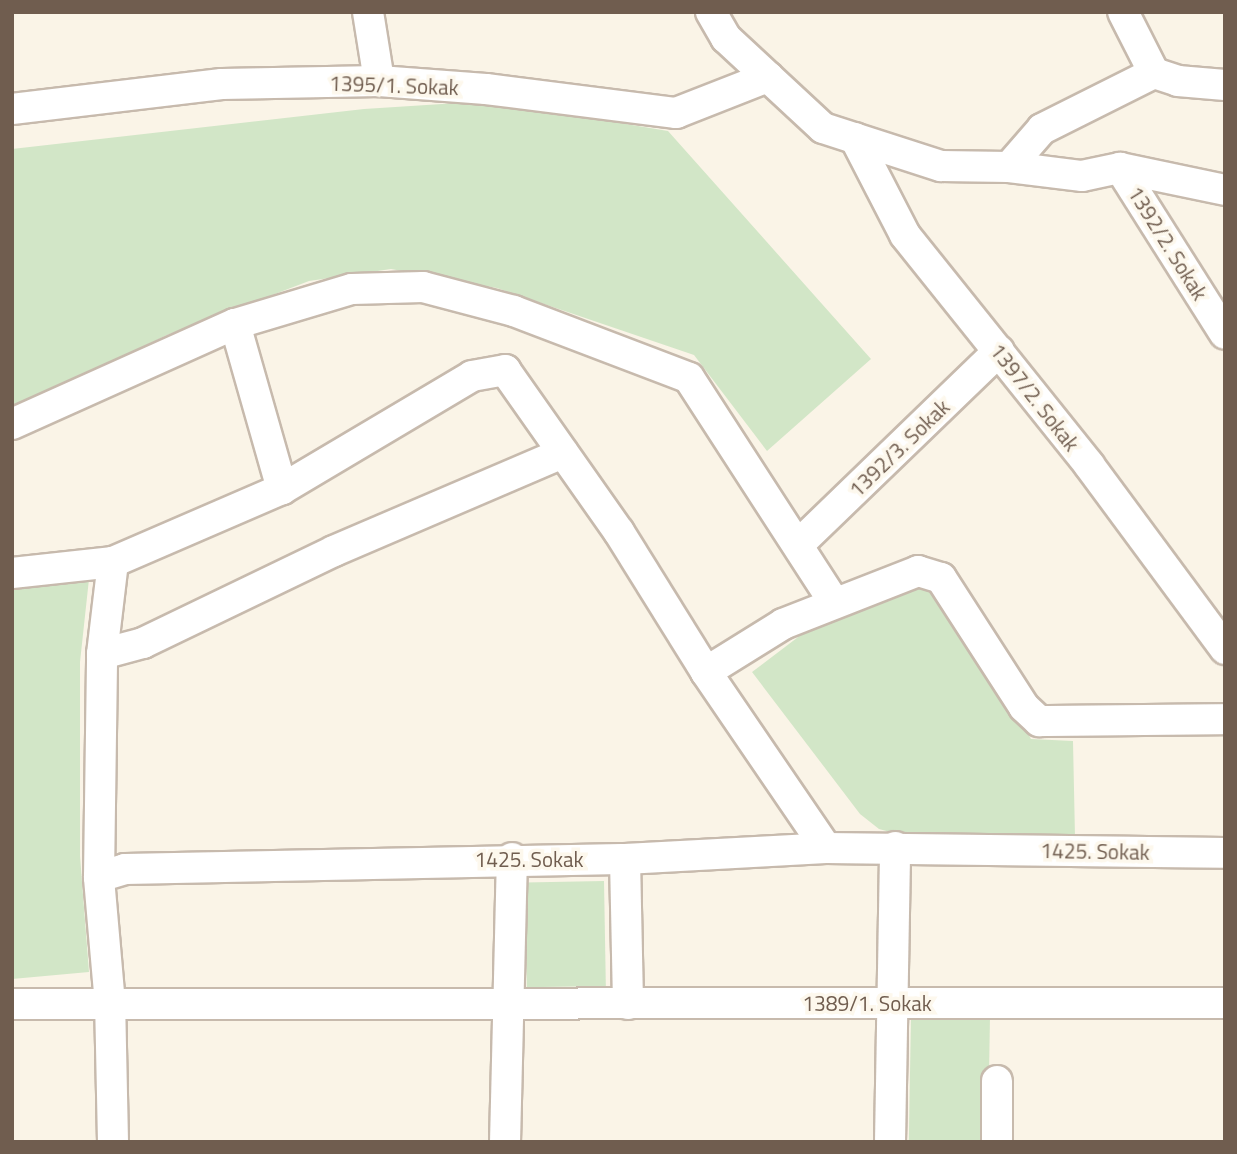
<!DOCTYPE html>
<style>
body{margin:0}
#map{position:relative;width:1237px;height:1154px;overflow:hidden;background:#faf4e7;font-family:"Titillium Web",sans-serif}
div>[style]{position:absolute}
.green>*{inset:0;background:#d2e6c7;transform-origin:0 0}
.roads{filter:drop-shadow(2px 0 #c7baad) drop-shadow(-2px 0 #c7baad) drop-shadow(0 2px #c7baad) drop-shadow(0 -2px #c7baad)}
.minor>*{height:30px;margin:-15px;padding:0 15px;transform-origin:15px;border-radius:15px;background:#fff}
span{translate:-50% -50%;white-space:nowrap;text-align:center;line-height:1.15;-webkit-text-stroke:7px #fdf8ed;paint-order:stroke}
.street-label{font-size:21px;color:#705d4f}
.frame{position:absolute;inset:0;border:14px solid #705d4f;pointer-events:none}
</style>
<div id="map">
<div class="green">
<div style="clip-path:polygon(489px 101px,668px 131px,871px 359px,767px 451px,694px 355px,497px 288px,391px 269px,309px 281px,167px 335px,12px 409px,12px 149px,364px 109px)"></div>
<div style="clip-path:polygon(89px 579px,80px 662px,80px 856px,89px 972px,12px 979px,12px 588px)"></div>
<div style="clip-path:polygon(930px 579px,976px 642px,1031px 739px,1073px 741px,1075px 837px,901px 835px,879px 829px,860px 814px,752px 672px,810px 628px)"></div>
<div style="left:604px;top:881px;width:105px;height:79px;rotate:89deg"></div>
<div style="left:911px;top:1016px;width:79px;height:126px;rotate:1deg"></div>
</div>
<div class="roads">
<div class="minor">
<div style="left:368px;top:12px;width:70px;rotate:80.9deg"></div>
<div style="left:711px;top:12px;width:30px;rotate:60deg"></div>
<div style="left:726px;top:38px;width:132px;rotate:42.9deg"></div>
<div style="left:823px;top:128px;width:124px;rotate:17.9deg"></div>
<div style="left:941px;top:166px;width:68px;rotate:0.8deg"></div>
<div style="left:1009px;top:167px;width:74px;rotate:7deg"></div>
<div style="left:1082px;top:176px;width:39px;rotate:-12deg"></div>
<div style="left:1120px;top:168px;width:107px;rotate:11.8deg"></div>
<div style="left:1154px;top:73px;width:25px;rotate:18deg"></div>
<div style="left:1178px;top:81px;width:47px;rotate:4.9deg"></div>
<div style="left:12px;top:109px;width:211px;rotate:-6.8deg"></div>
<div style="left:222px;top:84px;width:157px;rotate:-1.1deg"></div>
<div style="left:379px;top:81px;width:107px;rotate:4.3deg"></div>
<div style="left:486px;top:89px;width:192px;rotate:7.2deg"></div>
<div style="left:676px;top:113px;width:99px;rotate:-21.4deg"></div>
<div style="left:855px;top:138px;width:109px;rotate:62.7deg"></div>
<div style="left:905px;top:235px;width:295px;rotate:51.3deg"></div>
<div style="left:1089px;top:465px;width:229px;rotate:53.5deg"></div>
<div style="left:1009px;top:167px;width:50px;rotate:-49deg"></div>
<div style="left:1042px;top:129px;width:125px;rotate:-26.6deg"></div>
<div style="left:1154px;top:73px;width:68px;rotate:-116.9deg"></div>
<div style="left:1120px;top:168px;width:196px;rotate:57.7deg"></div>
<div style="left:235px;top:324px;width:172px;rotate:74.1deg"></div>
<div style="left:12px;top:424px;width:244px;rotate:-24.2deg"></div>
<div style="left:235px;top:324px;width:122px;rotate:-16.7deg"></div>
<div style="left:352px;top:289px;width:71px;rotate:-1.6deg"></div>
<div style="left:423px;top:287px;width:94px;rotate:14.8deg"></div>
<div style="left:514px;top:311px;width:187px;rotate:20.9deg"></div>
<div style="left:689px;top:378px;width:267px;rotate:57.1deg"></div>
<div style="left:799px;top:544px;width:278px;rotate:-44deg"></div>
<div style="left:12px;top:573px;width:102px;rotate:-6.2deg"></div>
<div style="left:113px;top:562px;width:184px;rotate:-23.4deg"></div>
<div style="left:282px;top:489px;width:221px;rotate:-30.7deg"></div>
<div style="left:472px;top:376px;width:34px;rotate:-10deg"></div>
<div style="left:505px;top:370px;width:198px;rotate:54.9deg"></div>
<div style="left:619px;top:532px;width:165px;rotate:58.1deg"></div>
<div style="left:706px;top:672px;width:213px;rotate:55.7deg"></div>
<div style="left:102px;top:654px;width:42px;rotate:-15deg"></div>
<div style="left:143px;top:643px;width:212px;rotate:-25.7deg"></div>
<div style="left:334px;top:551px;width:249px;rotate:-23.2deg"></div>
<div style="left:706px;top:672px;width:91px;rotate:-31.9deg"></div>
<div style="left:783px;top:624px;width:145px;rotate:-21.4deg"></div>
<div style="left:918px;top:571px;width:24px;rotate:17deg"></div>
<div style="left:941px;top:578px;width:153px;rotate:57.2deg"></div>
<div style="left:1024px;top:707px;width:21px;rotate:43deg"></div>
<div style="left:1039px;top:721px;width:186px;rotate:-0.6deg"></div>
<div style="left:625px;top:859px;width:145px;rotate:88.8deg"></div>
<div style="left:99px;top:877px;width:223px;rotate:-89.2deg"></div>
<div style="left:102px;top:654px;width:93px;rotate:-83.2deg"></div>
<div style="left:12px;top:1004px;width:1213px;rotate:-0.05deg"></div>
<div style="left:113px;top:1142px;width:138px;rotate:-91.2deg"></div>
<div style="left:110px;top:1004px;width:127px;rotate:-95deg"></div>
<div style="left:99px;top:877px;width:27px;rotate:-17deg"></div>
<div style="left:125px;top:869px;width:500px;rotate:-1.15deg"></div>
<div style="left:625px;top:859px;width:201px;rotate:-3.1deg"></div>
<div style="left:826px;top:848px;width:399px;rotate:0.7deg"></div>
<div style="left:505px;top:1142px;width:284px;rotate:-88.6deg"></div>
<div style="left:890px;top:1142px;width:295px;rotate:-89deg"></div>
<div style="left:997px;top:1142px;width:61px;rotate:-90deg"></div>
</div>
</div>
<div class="street-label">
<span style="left:394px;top:85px;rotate:2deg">1395/1. Sokak</span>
<span style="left:1168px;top:243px;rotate:58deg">1392/2. Sokak</span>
<span style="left:1035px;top:397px;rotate:52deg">1397/2. Sokak</span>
<span style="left:899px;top:448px;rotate:-44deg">1392/3. Sokak</span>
<span style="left:1095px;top:851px;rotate:1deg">1425. Sokak</span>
<span style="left:529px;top:859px">1425. Sokak</span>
<span style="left:867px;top:1003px">1389/1. Sokak</span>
</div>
<div class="frame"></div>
</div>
